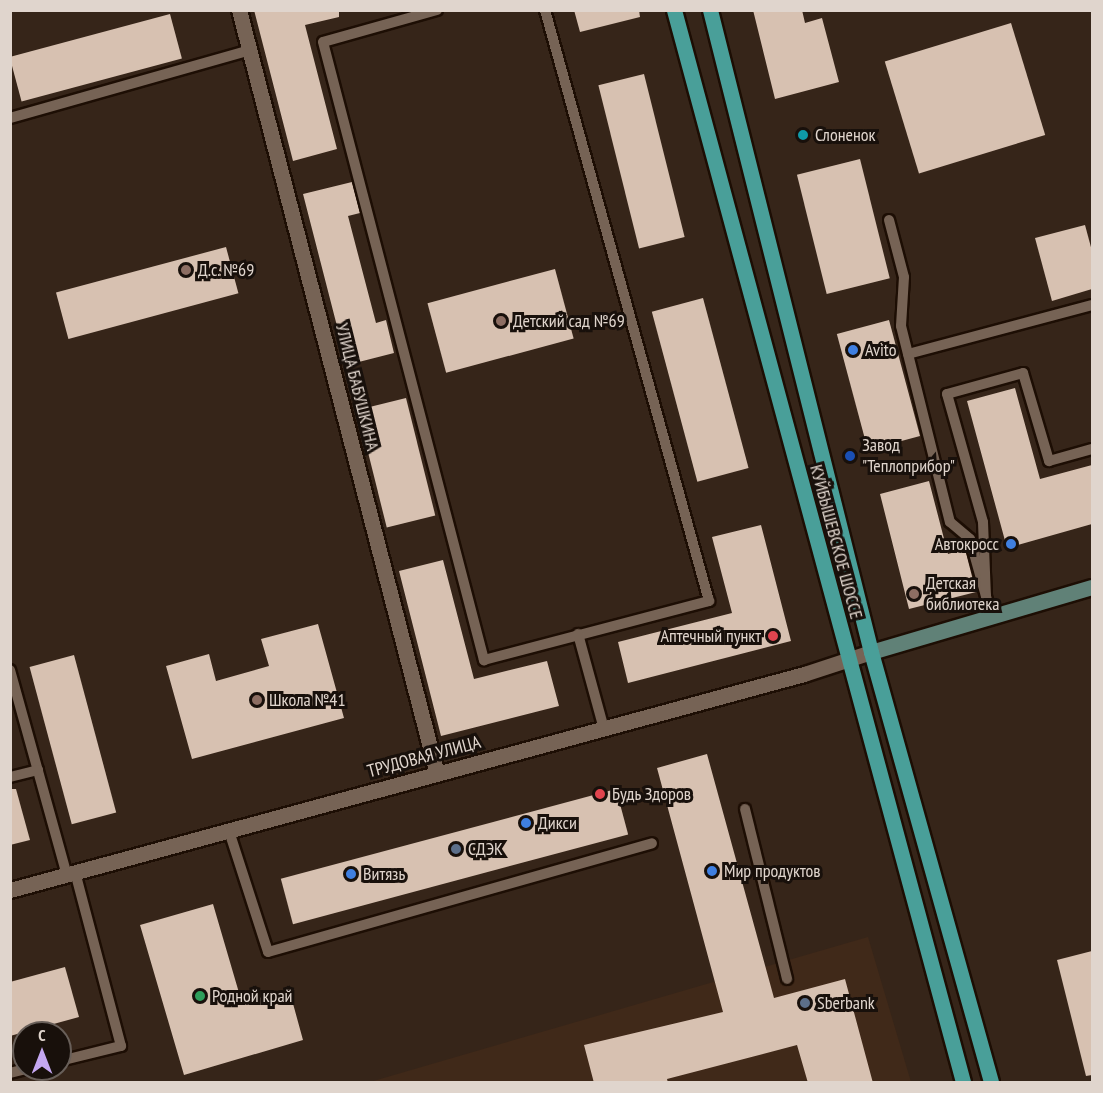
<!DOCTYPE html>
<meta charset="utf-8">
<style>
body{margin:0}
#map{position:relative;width:1103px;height:1093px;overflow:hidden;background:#362519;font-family:"PT Sans Narrow",sans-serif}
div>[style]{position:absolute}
.built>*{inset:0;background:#402919}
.building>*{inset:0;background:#d7c1b1;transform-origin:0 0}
.roads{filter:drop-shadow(2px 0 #1d0e04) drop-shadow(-2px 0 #1d0e04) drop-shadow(0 2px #1d0e04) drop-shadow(0 -2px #1d0e04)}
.service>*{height:10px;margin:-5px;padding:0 5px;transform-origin:5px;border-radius:5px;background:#766355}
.minor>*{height:15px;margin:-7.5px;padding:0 7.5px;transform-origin:7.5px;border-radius:7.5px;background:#766355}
.tertiary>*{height:15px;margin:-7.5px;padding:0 7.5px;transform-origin:7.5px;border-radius:7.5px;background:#766355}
.secondary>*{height:15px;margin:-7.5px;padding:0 7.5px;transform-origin:7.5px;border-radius:7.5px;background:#608177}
.primary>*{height:15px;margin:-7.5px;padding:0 7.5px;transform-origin:7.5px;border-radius:7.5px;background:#499f99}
.dots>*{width:16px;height:16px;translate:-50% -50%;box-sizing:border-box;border:3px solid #18100b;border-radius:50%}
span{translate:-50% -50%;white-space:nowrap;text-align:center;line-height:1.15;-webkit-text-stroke:6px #18100b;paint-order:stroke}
.poi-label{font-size:18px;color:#e0d5cd}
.left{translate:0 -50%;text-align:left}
.right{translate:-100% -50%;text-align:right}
.street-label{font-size:18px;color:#e0d5cd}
.frame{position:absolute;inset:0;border:12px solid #e0d5cd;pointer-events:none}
.north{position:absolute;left:12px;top:1021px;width:60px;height:60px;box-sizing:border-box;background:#18100b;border:2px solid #685f59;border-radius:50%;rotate:0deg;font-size:16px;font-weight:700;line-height:24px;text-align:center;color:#e0d5cd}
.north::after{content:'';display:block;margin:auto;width:21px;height:27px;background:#c4a7f1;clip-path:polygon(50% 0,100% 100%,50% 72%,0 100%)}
</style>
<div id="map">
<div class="built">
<div style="clip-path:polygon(868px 937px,911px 1082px,370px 1082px)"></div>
</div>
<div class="building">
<div style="clip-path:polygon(254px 10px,339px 10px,339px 17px,305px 25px,337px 149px,293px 161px)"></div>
<div style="clip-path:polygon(574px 10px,639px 10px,640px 17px,580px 32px)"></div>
<div style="clip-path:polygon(753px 10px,802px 10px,805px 23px,822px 18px,839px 82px,775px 99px)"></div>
<div style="left:170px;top:14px;width:46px;height:166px;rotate:75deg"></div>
<div style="left:1011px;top:23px;width:117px;height:132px;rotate:73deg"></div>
<div style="left:644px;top:74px;width:168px;height:47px;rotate:76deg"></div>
<div style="left:860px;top:159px;width:123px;height:65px;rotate:76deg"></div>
<div style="clip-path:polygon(352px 182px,360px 213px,348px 216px,376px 323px,386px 320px,394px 353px,347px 365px,303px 194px)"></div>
<div style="clip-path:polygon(1085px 225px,1092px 251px,1092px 289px,1052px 301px,1035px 238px)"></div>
<div style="left:226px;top:247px;width:48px;height:176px;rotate:75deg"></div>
<div style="left:555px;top:269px;width:72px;height:132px;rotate:75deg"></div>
<div style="left:703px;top:298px;width:176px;height:53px;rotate:75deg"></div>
<div style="left:889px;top:320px;width:120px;height:54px;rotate:75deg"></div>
<div style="clip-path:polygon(1015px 388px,1040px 479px,1092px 465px,1092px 524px,1007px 548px,967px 401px)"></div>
<div style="left:406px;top:398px;width:121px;height:50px;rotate:76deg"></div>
<div style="clip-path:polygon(929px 481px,948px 554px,965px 549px,976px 592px,909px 609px,880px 494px)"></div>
<div style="clip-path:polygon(761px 525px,791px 641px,628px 683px,618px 642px,732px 613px,712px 537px)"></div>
<div style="clip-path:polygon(443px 560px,474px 679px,547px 661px,559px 706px,441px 736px,399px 571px)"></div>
<div style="clip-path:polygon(318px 624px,344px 718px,192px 759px,166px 666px,209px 654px,216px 681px,269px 666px,261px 639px)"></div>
<div style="left:74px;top:655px;width:163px;height:46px;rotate:75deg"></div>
<div style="clip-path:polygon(707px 754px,774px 998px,845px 979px,873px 1083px,808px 1083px,797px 1045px,667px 1079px,668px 1083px,594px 1083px,584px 1045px,723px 1012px,657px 768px)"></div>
<div style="clip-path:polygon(10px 789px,16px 789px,30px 840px,10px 845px)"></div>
<div style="left:616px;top:789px;width:47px;height:347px;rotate:75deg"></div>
<div style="clip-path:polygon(213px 904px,242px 1003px,289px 989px,303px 1040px,184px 1075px,140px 925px)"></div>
<div style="clip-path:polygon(1092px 951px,1092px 1075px,1086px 1076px,1057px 960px)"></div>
<div style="clip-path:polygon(65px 967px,79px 1017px,10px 1036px,10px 982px)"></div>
</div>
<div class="roads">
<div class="service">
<div style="left:437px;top:10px;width:118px;rotate:164.3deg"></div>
<div style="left:323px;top:42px;width:639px;rotate:75.4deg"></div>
<div style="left:484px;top:660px;width:233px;rotate:-14.7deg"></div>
<div style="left:709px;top:601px;width:613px;rotate:-105.51deg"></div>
<div style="left:10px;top:118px;width:249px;rotate:-15.8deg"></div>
<div style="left:889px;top:220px;width:59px;rotate:75.3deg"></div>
<div style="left:904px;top:277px;width:49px;rotate:93.5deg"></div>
<div style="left:901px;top:326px;width:202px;rotate:76deg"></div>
<div style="left:950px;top:522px;width:26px;rotate:40deg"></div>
<div style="left:970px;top:539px;width:78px;rotate:74.4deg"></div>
<div style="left:908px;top:354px;width:190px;rotate:-14.9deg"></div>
<div style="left:986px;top:597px;width:75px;rotate:-92.3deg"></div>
<div style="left:983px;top:522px;width:133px;rotate:-105.7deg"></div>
<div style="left:947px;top:394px;width:79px;rotate:-15.4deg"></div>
<div style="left:1023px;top:373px;width:92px;rotate:73.5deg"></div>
<div style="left:1049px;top:461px;width:45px;rotate:-15.6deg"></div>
<div style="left:578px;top:634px;width:98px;rotate:74.7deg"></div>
<div style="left:10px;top:670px;width:213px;rotate:74.5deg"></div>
<div style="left:10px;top:777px;width:29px;rotate:-14deg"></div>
<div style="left:745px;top:809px;width:175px;rotate:76.1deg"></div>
<div style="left:229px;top:831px;width:127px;rotate:72.1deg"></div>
<div style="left:268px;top:952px;width:399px;rotate:-15.8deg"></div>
<div style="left:60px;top:1061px;width:63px;rotate:-13.8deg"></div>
<div style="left:121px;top:1046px;width:180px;rotate:-104.8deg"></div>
<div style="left:10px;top:1073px;width:16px;rotate:-14deg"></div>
</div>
<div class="minor">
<div style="left:239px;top:10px;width:789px;rotate:75.47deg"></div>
</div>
<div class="tertiary">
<div style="left:10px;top:890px;width:823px;rotate:-15.22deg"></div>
<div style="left:804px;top:674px;width:71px;rotate:-18.2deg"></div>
</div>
<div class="secondary">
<div style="left:871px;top:652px;width:230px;rotate:-16.4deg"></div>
</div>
<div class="primary">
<div style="left:674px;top:10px;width:1110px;rotate:74.91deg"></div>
<div style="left:710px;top:10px;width:662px;rotate:75.92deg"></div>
<div style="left:871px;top:652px;width:446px;rotate:74.4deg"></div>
</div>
</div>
<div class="dots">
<div style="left:803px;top:135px;background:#0f9aa8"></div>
<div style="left:186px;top:270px;background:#8d6e63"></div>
<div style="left:501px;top:321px;background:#8d6e63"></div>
<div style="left:853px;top:350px;background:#3f7fe0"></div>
<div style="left:850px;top:456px;background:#1a4fb4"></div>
<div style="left:1011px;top:544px;background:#3f7fe0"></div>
<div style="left:914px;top:594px;background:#8d6e63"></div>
<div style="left:773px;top:636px;background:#e0444e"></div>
<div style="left:257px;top:700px;background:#8d6e63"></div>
<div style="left:600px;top:794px;background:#e0444e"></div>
<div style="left:526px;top:823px;background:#3f7fe0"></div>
<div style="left:456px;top:849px;background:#5c6f8a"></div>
<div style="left:712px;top:871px;background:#3f7fe0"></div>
<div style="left:351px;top:874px;background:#3f7fe0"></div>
<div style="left:200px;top:996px;background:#2e9e5b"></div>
<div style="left:805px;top:1003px;background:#5c6f8a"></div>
</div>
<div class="poi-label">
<span class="left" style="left:815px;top:135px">Слоненок</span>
<span class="left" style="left:198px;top:270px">Д.с. №69</span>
<span class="left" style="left:513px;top:321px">Детский сад №69</span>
<span class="left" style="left:865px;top:350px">Avito</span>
<span class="left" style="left:862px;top:456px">Завод<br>"Теплоприбор"</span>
<span class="right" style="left:999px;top:544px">Автокросс</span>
<span class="left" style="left:926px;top:594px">Детская<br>библиотека</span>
<span class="right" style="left:761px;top:636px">Аптечный пункт</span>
<span class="left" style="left:269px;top:700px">Школа №41</span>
<span class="left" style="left:612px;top:794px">Будь Здоров</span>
<span class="left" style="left:538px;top:823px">Дикси</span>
<span class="left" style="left:468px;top:849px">СДЭК</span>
<span class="left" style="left:724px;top:871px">Мир продуктов</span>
<span class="left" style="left:363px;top:874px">Витязь</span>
<span class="left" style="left:212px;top:996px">Родной край</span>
<span class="left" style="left:817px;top:1003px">Sberbank</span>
</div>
<div class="street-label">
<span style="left:357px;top:387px;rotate:76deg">УЛИЦА БАБУШКИНА</span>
<span style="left:836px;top:542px;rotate:75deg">КУЙБЫШЕВСКОЕ ШОССЕ</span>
<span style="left:424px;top:757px;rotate:-15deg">ТРУДОВАЯ УЛИЦА</span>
</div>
<div class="frame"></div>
<div class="north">С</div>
</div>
